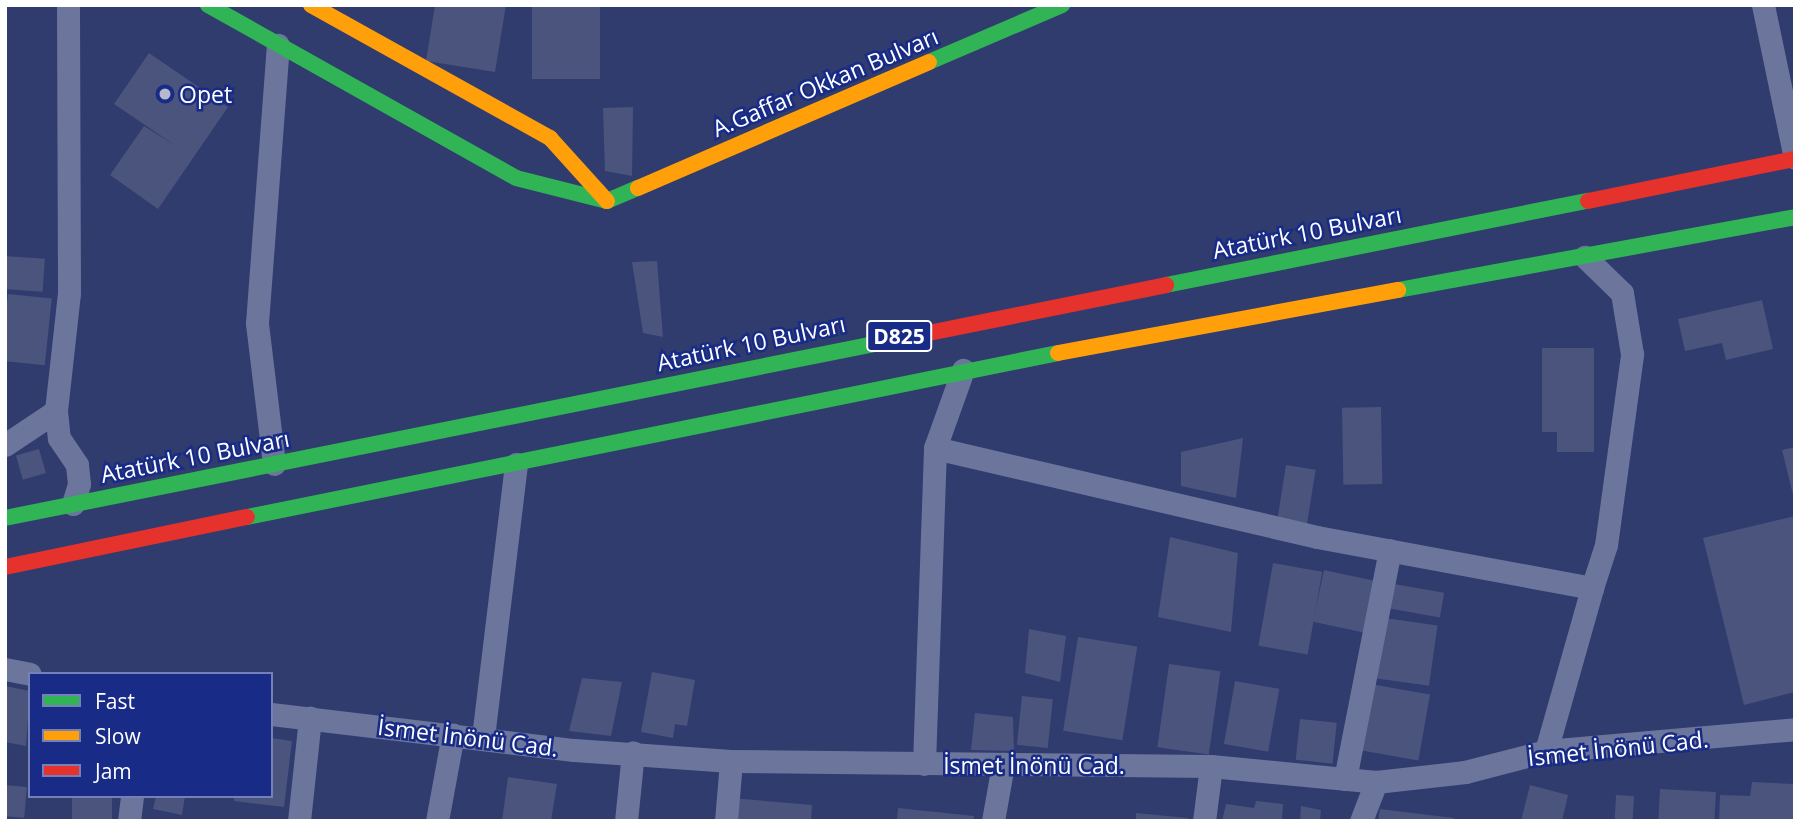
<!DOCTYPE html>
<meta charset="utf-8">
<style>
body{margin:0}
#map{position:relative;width:1800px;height:826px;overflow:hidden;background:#303b6e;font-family:"Open Sans",sans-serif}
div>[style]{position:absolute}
.building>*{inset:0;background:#4b547d;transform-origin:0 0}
.street>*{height:23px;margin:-11.5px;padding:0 11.5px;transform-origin:11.5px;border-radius:11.5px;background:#6c759b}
.fast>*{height:16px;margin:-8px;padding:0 8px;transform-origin:8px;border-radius:8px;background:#30b455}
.slow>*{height:16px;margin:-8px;padding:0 8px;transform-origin:8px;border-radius:8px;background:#ff9f0a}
.jam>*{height:16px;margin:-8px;padding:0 8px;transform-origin:8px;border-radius:8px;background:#e5322d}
.dots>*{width:19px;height:19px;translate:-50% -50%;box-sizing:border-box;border:4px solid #172b87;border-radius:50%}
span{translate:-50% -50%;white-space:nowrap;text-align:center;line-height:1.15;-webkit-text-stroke:5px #172b87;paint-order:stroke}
.shield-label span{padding:2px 5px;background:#172b87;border:2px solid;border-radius:5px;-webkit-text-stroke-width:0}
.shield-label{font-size:21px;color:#fff;font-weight:700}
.street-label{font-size:23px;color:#fff}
.poi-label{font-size:23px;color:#fff}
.left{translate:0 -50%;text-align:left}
.frame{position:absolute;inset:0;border:7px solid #fff;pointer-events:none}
.legend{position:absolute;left:28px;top:672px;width:245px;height:126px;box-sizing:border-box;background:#172b87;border:2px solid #7480b7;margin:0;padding:9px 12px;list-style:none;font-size:21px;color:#fff}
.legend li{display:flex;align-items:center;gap:14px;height:35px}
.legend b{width:35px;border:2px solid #7480b7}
</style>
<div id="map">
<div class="building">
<div style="clip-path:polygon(435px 5px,506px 5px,495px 72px,426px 61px)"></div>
<div style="left:532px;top:5px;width:68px;height:74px"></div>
<div style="clip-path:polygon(149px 53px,228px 107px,158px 209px,110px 175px,144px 126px,176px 146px,114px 104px)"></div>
<div style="clip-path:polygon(633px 107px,632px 176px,605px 171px,603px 108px)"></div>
<div style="left:5px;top:256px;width:40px;height:33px;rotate:4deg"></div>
<div style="clip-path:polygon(657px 261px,663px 337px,643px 333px,632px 262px)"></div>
<div style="left:8px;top:294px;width:44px;height:67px;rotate:6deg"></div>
<div style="clip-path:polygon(1762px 300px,1773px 349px,1726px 360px,1722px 343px,1685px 351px,1678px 319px)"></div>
<div style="clip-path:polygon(1542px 348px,1594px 348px,1594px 452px,1557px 452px,1557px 432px,1542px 432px)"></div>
<div style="left:1381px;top:407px;width:77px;height:39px;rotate:89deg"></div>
<div style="clip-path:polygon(1243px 438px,1236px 498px,1181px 486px,1181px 452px)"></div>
<div style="clip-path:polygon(1795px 447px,1795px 498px,1794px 499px,1782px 450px)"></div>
<div style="left:39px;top:449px;width:25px;height:24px;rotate:74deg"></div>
<div style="left:1286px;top:465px;width:30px;height:56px;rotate:9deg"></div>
<div style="clip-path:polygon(1795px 516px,1795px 692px,1744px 705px,1703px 538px)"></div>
<div style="clip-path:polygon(1170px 537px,1238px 553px,1231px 632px,1158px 617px)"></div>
<div style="left:1273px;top:563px;width:50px;height:84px;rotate:10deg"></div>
<div style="left:1324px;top:570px;width:55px;height:53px;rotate:12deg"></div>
<div style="left:1394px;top:584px;width:51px;height:25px;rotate:10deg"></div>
<div style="left:1385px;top:618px;width:53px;height:61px;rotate:8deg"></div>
<div style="clip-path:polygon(1029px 629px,1066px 636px,1060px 682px,1025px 673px)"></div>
<div style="left:1078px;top:637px;width:60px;height:95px;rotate:9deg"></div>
<div style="left:1169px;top:664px;width:52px;height:84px;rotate:8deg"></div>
<div style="clip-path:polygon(652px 672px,695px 680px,687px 726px,675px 724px,673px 738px,641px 732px)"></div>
<div style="clip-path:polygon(582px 678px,622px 682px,611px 736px,569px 731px)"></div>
<div style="left:1235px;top:681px;width:45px;height:64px;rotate:10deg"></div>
<div style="left:1365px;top:683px;width:66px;height:67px;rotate:10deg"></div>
<div style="clip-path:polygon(5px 686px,30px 691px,26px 746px,5px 742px)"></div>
<div style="left:1022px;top:696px;width:31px;height:49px;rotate:6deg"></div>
<div style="clip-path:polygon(975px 713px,1013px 717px,1014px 751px,971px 750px)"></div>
<div style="left:1300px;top:719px;width:37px;height:41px;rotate:6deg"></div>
<div style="clip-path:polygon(271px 738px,292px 741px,284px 807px,234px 801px,234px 796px,271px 796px)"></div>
<div style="clip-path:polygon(508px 777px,557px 784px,551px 821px,502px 821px)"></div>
<div style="clip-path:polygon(1752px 782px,1795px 784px,1794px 821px,1719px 821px,1720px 795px,1750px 796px)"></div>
<div style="left:5px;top:785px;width:22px;height:31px;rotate:5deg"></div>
<div style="clip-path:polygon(1530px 785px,1568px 795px,1562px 821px,1521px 821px)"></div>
<div style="left:1660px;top:789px;width:56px;height:32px;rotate:3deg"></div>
<div style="left:1616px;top:795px;width:18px;height:26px;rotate:3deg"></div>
<div style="left:72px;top:796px;width:40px;height:25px"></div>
<div style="clip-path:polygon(156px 796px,185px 796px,182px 815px,153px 809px)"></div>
<div style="clip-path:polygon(731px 798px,812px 805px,811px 821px,730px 821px)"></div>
<div style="clip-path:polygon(1256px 801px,1283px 804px,1282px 821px,1222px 821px,1226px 804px,1254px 808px)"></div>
<div style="clip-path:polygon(1301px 806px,1321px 810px,1320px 821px,1300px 821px)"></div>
<div style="clip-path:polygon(898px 808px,974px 816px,973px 821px,897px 821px)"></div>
<div style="clip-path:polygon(1380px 809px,1454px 818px,1453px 821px,1378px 821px)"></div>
<div style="clip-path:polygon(1136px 813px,1188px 818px,1188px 821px,1136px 821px)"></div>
</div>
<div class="street">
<div style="left:68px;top:5px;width:288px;rotate:89.8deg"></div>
<div style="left:69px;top:293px;width:119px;rotate:96.3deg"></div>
<div style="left:56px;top:411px;width:27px;rotate:84deg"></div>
<div style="left:59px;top:438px;width:32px;rotate:56deg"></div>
<div style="left:77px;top:465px;width:19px;rotate:84deg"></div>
<div style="left:79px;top:484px;width:21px;rotate:107deg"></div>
<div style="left:1763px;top:5px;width:156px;rotate:78.2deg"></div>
<div style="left:5px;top:445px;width:61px;rotate:-33.7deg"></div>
<div style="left:935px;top:448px;width:392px;rotate:13.1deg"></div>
<div style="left:1317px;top:537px;width:280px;rotate:10.5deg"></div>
<div style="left:1592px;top:588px;width:45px;rotate:-72deg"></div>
<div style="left:1606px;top:545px;width:193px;rotate:-82.2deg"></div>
<div style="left:1632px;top:354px;width:62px;rotate:-99.3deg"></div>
<div style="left:1622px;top:293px;width:52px;rotate:-135.8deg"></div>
<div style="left:274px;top:464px;width:142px;rotate:-96.9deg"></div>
<div style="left:257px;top:323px;width:279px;rotate:-85.7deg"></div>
<div style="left:5px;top:669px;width:25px;rotate:11deg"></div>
<div style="left:271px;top:714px;width:305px;rotate:6.8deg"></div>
<div style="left:574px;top:750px;width:157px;rotate:4deg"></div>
<div style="left:731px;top:761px;width:480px;rotate:0.6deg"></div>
<div style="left:1211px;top:766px;width:166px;rotate:5.5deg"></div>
<div style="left:1376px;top:782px;width:90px;rotate:-6.4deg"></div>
<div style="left:1465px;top:772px;width:84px;rotate:-14.5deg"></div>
<div style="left:1546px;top:751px;width:250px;rotate:-5deg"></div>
<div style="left:483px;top:737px;width:275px;rotate:-83.1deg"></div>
<div style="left:1546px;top:751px;width:169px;rotate:-74.2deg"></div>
<div style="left:924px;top:764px;width:316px;rotate:-88deg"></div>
<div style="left:935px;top:448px;width:83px;rotate:-70.3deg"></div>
<div style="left:1345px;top:779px;width:233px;rotate:-78.9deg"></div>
<div style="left:129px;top:821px;width:25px;rotate:-83deg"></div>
<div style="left:299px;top:821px;width:104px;rotate:-83.9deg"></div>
<div style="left:437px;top:821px;width:88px;rotate:-79.6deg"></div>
<div style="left:626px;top:821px;width:69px;rotate:-84.2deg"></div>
<div style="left:726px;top:821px;width:60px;rotate:-85.2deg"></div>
<div style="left:993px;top:821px;width:58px;rotate:-80deg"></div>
<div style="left:1204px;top:821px;width:55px;rotate:-82.7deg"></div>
<div style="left:1361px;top:821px;width:42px;rotate:-69deg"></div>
</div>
<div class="fast">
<div style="left:208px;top:5px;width:353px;rotate:29.3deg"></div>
<div style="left:516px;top:178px;width:94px;rotate:14.2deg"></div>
<div style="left:607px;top:201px;width:34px;rotate:-23deg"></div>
<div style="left:929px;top:62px;width:145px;rotate:-23.2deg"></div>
<div style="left:1166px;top:285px;width:430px;rotate:-11.3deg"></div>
<div style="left:1398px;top:290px;width:404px;rotate:-10.4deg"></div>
<div style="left:247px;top:517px;width:827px;rotate:-11.43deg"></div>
<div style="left:5px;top:518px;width:886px;rotate:-11.32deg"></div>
</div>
<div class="slow">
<div style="left:311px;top:5px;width:274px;rotate:29.1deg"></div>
<div style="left:550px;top:138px;width:85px;rotate:47.9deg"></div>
<div style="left:638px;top:188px;width:317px;rotate:-23.4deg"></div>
<div style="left:1058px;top:353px;width:346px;rotate:-10.5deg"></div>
</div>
<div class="jam">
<div style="left:1588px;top:201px;width:211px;rotate:-11.5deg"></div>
<div style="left:874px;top:344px;width:298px;rotate:-11.4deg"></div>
<div style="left:5px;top:567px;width:247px;rotate:-11.7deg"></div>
</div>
<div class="dots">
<div style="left:165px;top:94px;background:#b7bacc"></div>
</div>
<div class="shield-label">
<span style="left:899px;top:336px">D825</span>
</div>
<div class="street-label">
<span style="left:825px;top:82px;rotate:-23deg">A.Gaffar Okkan Bulvarı</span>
<span style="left:1307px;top:232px;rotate:-11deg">Atatürk 10 Bulvarı</span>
<span style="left:751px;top:343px;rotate:-12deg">Atatürk 10 Bulvarı</span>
<span style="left:195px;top:456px;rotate:-11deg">Atatürk 10 Bulvarı</span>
<span style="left:468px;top:737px;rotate:7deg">İsmet İnönü Cad.</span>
<span style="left:1618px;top:748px;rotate:-6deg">İsmet İnönü Cad.</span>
<span style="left:1034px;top:765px">İsmet İnönü Cad.</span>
</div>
<div class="poi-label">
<span class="left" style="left:179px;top:94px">Opet</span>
</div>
<div class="frame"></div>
<ul class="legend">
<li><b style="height:9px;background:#30b455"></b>Fast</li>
<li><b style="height:9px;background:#ff9f0a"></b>Slow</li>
<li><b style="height:9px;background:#e5322d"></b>Jam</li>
</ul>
</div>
